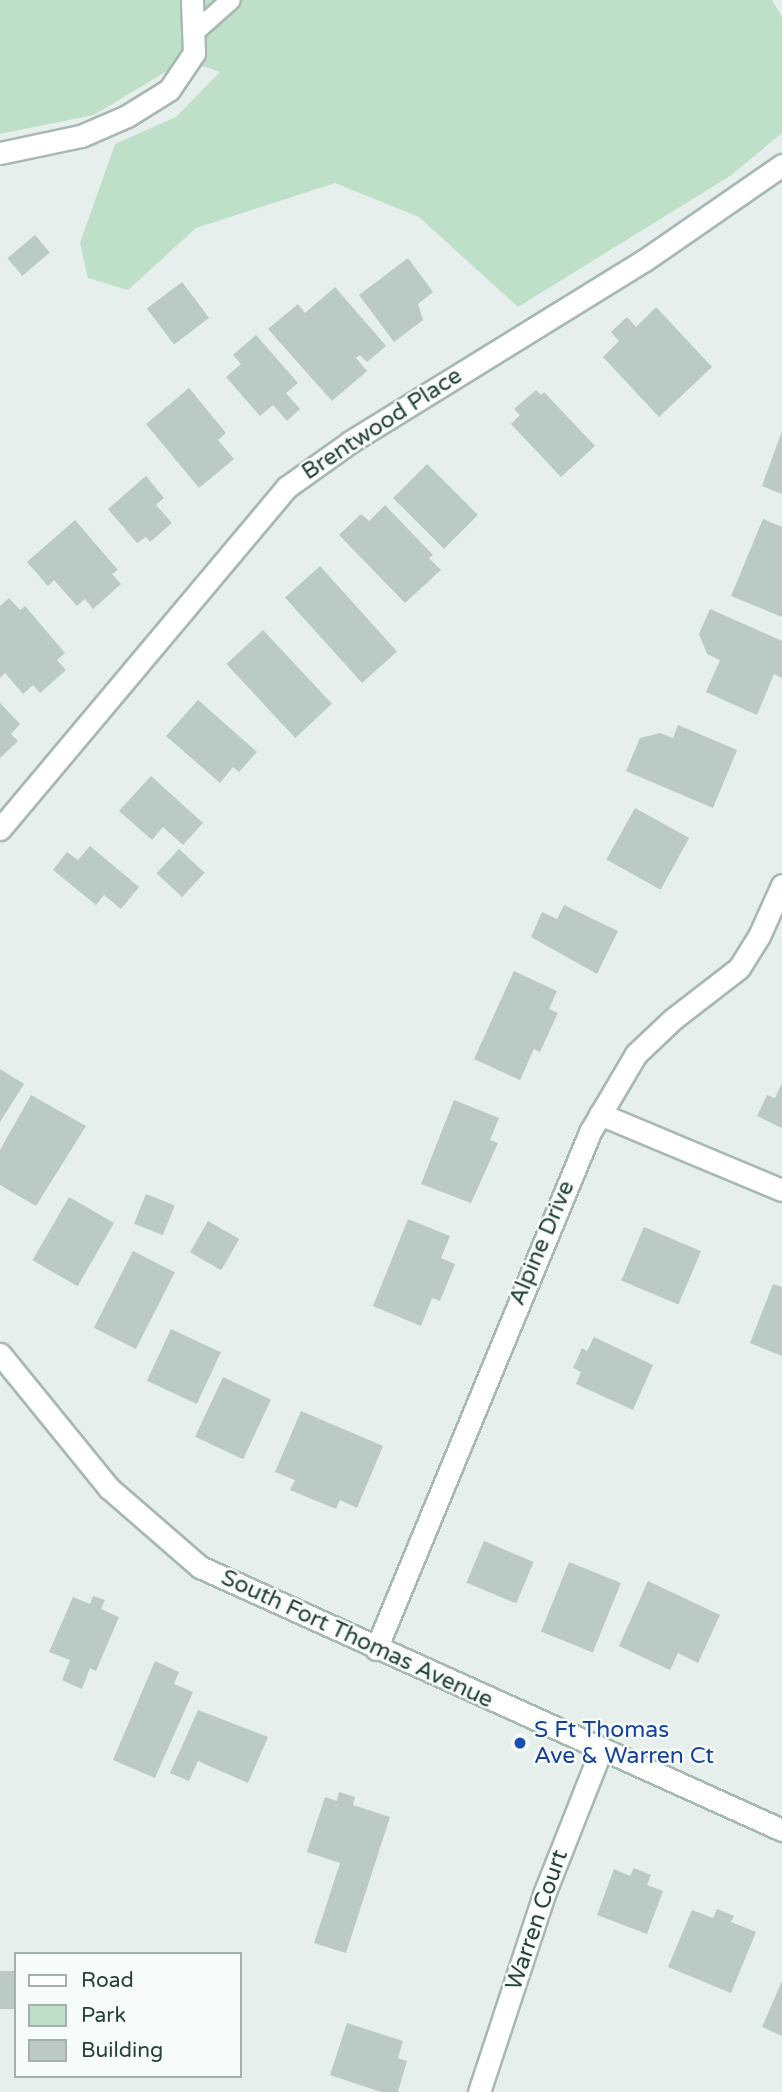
<!DOCTYPE html>
<style>
body{margin:0}
#map{position:relative;width:782px;height:2092px;overflow:hidden;background:#e6efeb;font-family:"Varela Round",sans-serif}
div>[style]{position:absolute}
.green>*{inset:0;background:#bfe0c8}
.building>*{inset:0;background:#bbcac4;transform-origin:0 0}
.roads{filter:drop-shadow(2px 0 #a8b8b2) drop-shadow(-2px 0 #a8b8b2) drop-shadow(0 2px #a8b8b2) drop-shadow(0 -2px #a8b8b2)}
.service>*{height:18px;margin:-9px;padding:0 9px;transform-origin:9px;border-radius:9px;background:#fff}
.minor>*{height:21px;margin:-10.5px;padding:0 10.5px;transform-origin:10.5px;border-radius:10.5px;background:#fff}
.secondary>*{height:21px;margin:-10.5px;padding:0 10.5px;transform-origin:10.5px;border-radius:10.5px;background:#fff}
.dots>*{width:19px;height:19px;translate:-50% -50%;box-sizing:border-box;border:4px solid #f7fbf9;border-radius:50%}
span{translate:-50% -50%;white-space:nowrap;text-align:center;line-height:1.15;-webkit-text-stroke:5px #f7fbf9;paint-order:stroke}
.street-label{font-size:23px;color:#24423a}
.transit-label{font-size:23px;color:#164399}
.left{translate:0 -50%;text-align:left}
.legend{position:absolute;left:14px;top:1952px;width:228px;height:126px;box-sizing:border-box;background:#f7fbf9;border:2px solid #a3b1ad;margin:0;padding:9px 12px;list-style:none;font-size:21px;color:#24423a}
.legend li{display:flex;align-items:center;gap:14px;height:35px}
.legend b{width:35px;border:2px solid #a3b1ad}
</style>
<div id="map">
<div class="green">
<div style="clip-path:polygon(0 0,772px 0,782px 17px,782px 133px,730px 176px,518px 307px,419px 217px,335px 183px,196px 228px,128px 290px,88px 278px,80px 243px,115px 144px,176px 117px,220px 72px,178px 57px,167px 71px,94px 115px,0 134px)"></div>
</div>
<div class="building">
<div style="left:35px;top:235px;width:23px;height:36px;rotate:50deg"></div>
<div style="clip-path:polygon(408px 258px,433px 292px,418px 304px,423px 320px,394px 342px,359px 295px)"></div>
<div style="left:182px;top:282px;width:45px;height:44px;rotate:53deg"></div>
<div style="clip-path:polygon(335px 287px,386px 346px,367px 362px,360px 355px,356px 358px,367px 371px,332px 401px,268px 329px,298px 304px,305px 313px)"></div>
<div style="clip-path:polygon(656px 307px,712px 367px,659px 417px,603px 357px,619px 341px,611px 332px,627px 317px,636px 327px)"></div>
<div style="clip-path:polygon(256px 335px,298px 383px,286px 393px,300px 409px,287px 421px,273px 405px,260px 416px,226px 377px,241px 364px,233px 355px)"></div>
<div style="clip-path:polygon(189px 388px,226px 433px,218px 440px,234px 459px,199px 488px,146px 424px)"></div>
<div style="clip-path:polygon(536px 390px,541px 395px,544px 392px,595px 446px,561px 477px,511px 424px,520px 415px,514px 409px)"></div>
<div style="clip-path:polygon(782px 431px,782px 494px,762px 486px)"></div>
<div style="left:427px;top:464px;width:72px;height:48px;rotate:45deg"></div>
<div style="clip-path:polygon(146px 476px,164px 498px,156px 505px,172px 523px,150px 542px,146px 537px,137px 543px,108px 509px)"></div>
<div style="clip-path:polygon(385px 505px,433px 555px,429px 558px,441px 570px,405px 603px,339px 535px,361px 514px,369px 521px)"></div>
<div style="clip-path:polygon(763px 519px,782px 527px,782px 617px,731px 596px)"></div>
<div style="clip-path:polygon(75px 520px,118px 570px,112px 574px,121px 584px,93px 609px,85px 599px,77px 606px,54px 580px,48px 586px,27px 562px)"></div>
<div style="left:320px;top:566px;width:115px;height:47px;rotate:48deg"></div>
<div style="clip-path:polygon(9px 598px,20px 610px,25px 606px,65px 653px,57px 660px,66px 670px,40px 693px,33px 685px,23px 694px,5px 673px,0 678px,0 606px)"></div>
<div style="clip-path:polygon(710px 609px,782px 641px,782px 678px,774px 674px,757px 715px,706px 692px,720px 660px,707px 654px,699px 634px)"></div>
<div style="left:263px;top:630px;width:101px;height:50px;rotate:47deg"></div>
<div style="clip-path:polygon(198px 700px,257px 752px,239px 772px,233px 767px,220px 783px,166px 736px)"></div>
<div style="clip-path:polygon(0 703px,20px 724px,11px 734px,18px 741px,0 758px)"></div>
<div style="clip-path:polygon(678px 725px,737px 750px,713px 808px,626px 771px,640px 738px,660px 733px,673px 738px)"></div>
<div style="clip-path:polygon(151px 776px,203px 823px,183px 845px,163px 827px,152px 840px,119px 811px)"></div>
<div style="left:635px;top:808px;width:62px;height:59px;rotate:29deg"></div>
<div style="clip-path:polygon(90px 846px,139px 887px,121px 909px,104px 895px,96px 905px,53px 870px,67px 852px,78px 860px)"></div>
<div style="left:179px;top:849px;width:35px;height:33px;rotate:43deg"></div>
<div style="clip-path:polygon(564px 905px,618px 931px,597px 974px,531px 937px,542px 912px,557px 919px)"></div>
<div style="clip-path:polygon(514px 971px,557px 991px,549px 1009px,558px 1013px,540px 1052px,534px 1049px,520px 1080px,474px 1059px)"></div>
<div style="clip-path:polygon(0 1069px,24px 1084px,0 1122px)"></div>
<div style="clip-path:polygon(782px 1083px,782px 1128px,757px 1116px,767px 1095px,775px 1098px)"></div>
<div style="clip-path:polygon(31px 1095px,86px 1126px,36px 1206px,0 1185px,0 1150px)"></div>
<div style="clip-path:polygon(454px 1100px,499px 1118px,490px 1140px,498px 1143px,471px 1203px,421px 1184px)"></div>
<div style="left:146px;top:1194px;width:31px;height:32px;rotate:22deg"></div>
<div style="left:69px;top:1197px;width:52px;height:73px;rotate:30deg"></div>
<div style="clip-path:polygon(408px 1219px,450px 1236px,441px 1258px,455px 1264px,440px 1301px,432px 1298px,421px 1326px,373px 1306px)"></div>
<div style="left:208px;top:1221px;width:36px;height:36px;rotate:30deg"></div>
<div style="left:644px;top:1227px;width:62px;height:58px;rotate:23deg"></div>
<div style="left:133px;top:1251px;width:47px;height:86px;rotate:27deg"></div>
<div style="clip-path:polygon(773px 1284px,782px 1287px,782px 1356px,750px 1343px)"></div>
<div style="left:171px;top:1329px;width:55px;height:57px;rotate:25deg"></div>
<div style="clip-path:polygon(594px 1337px,653px 1365px,633px 1410px,576px 1384px,581px 1372px,573px 1368px,582px 1348px,587px 1351px)"></div>
<div style="left:223px;top:1377px;width:53px;height:66px;rotate:25deg"></div>
<div style="clip-path:polygon(301px 1411px,383px 1446px,357px 1508px,340px 1500px,336px 1509px,290px 1490px,295px 1480px,275px 1472px)"></div>
<div style="left:484px;top:1541px;width:54px;height:45px;rotate:23deg"></div>
<div style="left:569px;top:1562px;width:56px;height:75px;rotate:22deg"></div>
<div style="clip-path:polygon(648px 1581px,720px 1615px,698px 1663px,678px 1653px,670px 1670px,619px 1646px)"></div>
<div style="clip-path:polygon(93px 1596px,105px 1600px,101px 1609px,119px 1617px,96px 1671px,90px 1668px,82px 1689px,62px 1680px,70px 1660px,49px 1652px,73px 1597px,90px 1604px)"></div>
<div style="clip-path:polygon(155px 1661px,179px 1672px,174px 1684px,193px 1692px,155px 1778px,113px 1760px)"></div>
<div style="clip-path:polygon(198px 1710px,268px 1737px,248px 1783px,198px 1761px,189px 1781px,170px 1773px)"></div>
<div style="clip-path:polygon(339px 1792px,355px 1797px,353px 1805px,390px 1817px,346px 1953px,314px 1943px,340px 1863px,307px 1852px,325px 1797px,337px 1801px)"></div>
<div style="clip-path:polygon(634px 1868px,651px 1875px,647px 1885px,663px 1891px,647px 1934px,597px 1915px,614px 1869px,630px 1876px)"></div>
<div style="clip-path:polygon(717px 1909px,734px 1916px,731px 1922px,756px 1932px,731px 1993px,668px 1967px,692px 1910px,713px 1918px)"></div>
<div style="left:16px;top:1971px;width:38px;height:16px;rotate:90deg"></div>
<div style="clip-path:polygon(782px 1981px,782px 2036px,762px 2027px)"></div>
<div style="clip-path:polygon(347px 2023px,403px 2041px,398px 2058px,407px 2061px,398px 2092px,381px 2092px,330px 2075px)"></div>
</div>
<div class="roads">
<div class="service">
<div style="left:197px;top:30px;width:45px;rotate:-41.4deg"></div>
</div>
<div class="minor">
<div style="left:0;top:153px;width:83px;rotate:-11.9deg"></div>
<div style="left:81px;top:136px;width:50px;rotate:-23.5deg"></div>
<div style="left:127px;top:116px;width:49px;rotate:-31.8deg"></div>
<div style="left:169px;top:90px;width:45px;rotate:-56deg"></div>
<div style="left:194px;top:53px;width:53px;rotate:-92.2deg"></div>
<div style="left:0;top:829px;width:446px;rotate:-50deg"></div>
<div style="left:287px;top:487px;width:77px;rotate:-35.5deg"></div>
<div style="left:350px;top:442px;width:347px;rotate:-31.7deg"></div>
<div style="left:645px;top:260px;width:167px;rotate:-34.7deg"></div>
<div style="left:600px;top:1114px;width:197px;rotate:22.7deg"></div>
<div style="left:376px;top:1649px;width:560px;rotate:-67.51deg"></div>
<div style="left:590px;top:1132px;width:91px;rotate:-59.5deg"></div>
<div style="left:636px;top:1054px;width:51px;rotate:-43.4deg"></div>
<div style="left:673px;top:1019px;width:83px;rotate:-37.7deg"></div>
<div style="left:739px;top:968px;width:38px;rotate:-58deg"></div>
<div style="left:759px;top:936px;width:56px;rotate:-65.7deg"></div>
<div style="left:479px;top:2092px;width:208px;rotate:-71.8deg"></div>
<div style="left:544px;top:1894px;width:155px;rotate:-68.4deg"></div>
</div>
<div class="secondary">
<div style="left:0;top:1354px;width:173px;rotate:50.9deg"></div>
<div style="left:109px;top:1488px;width:121px;rotate:41deg"></div>
<div style="left:200px;top:1567px;width:639px;rotate:24.32deg"></div>
</div>
</div>
<div class="dots">
<div style="left:520px;top:1743px;background:#1a4fb4"></div>
</div>
<div class="street-label">
<span style="left:382px;top:424px;rotate:-33deg">Brentwood Place</span>
<span style="left:542px;top:1243px;rotate:-67deg">Alpine Drive</span>
<span style="left:357px;top:1639px;rotate:25deg">South Fort Thomas Avenue</span>
<span style="left:537px;top:1920px;rotate:-71deg">Warren Court</span>
</div>
<div class="transit-label">
<span class="left" style="left:534px;top:1743px">S Ft Thomas<br>Ave &amp; Warren Ct</span>
</div>
<ul class="legend">
<li><b style="height:9px;background:#fff"></b>Road</li>
<li><b style="height:19px;background:#bfe0c8"></b>Park</li>
<li><b style="height:19px;background:#bbcac4"></b>Building</li>
</ul>
</div>
